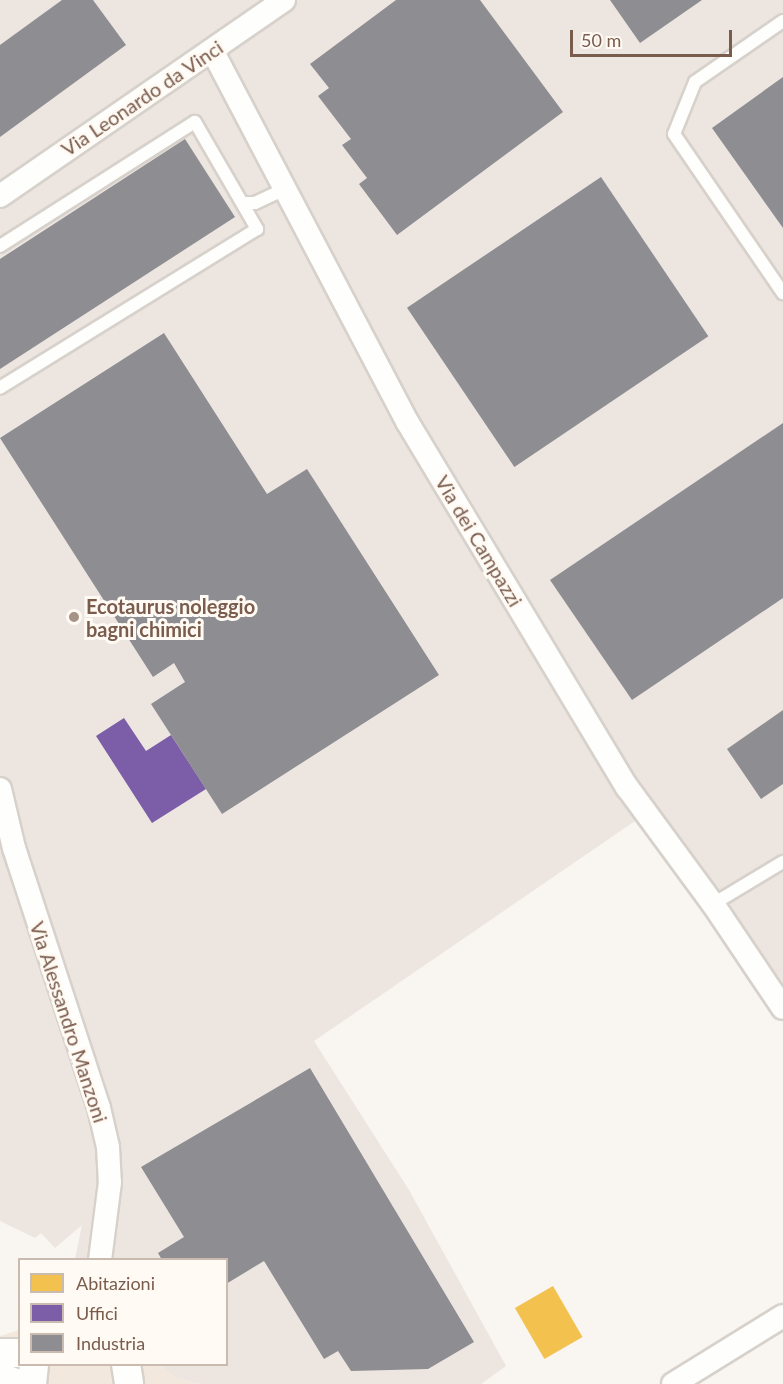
<!DOCTYPE html>
<style>
body{margin:0}
#map{position:relative;width:783px;height:1384px;overflow:hidden;background:#f9f5f0;font-family:Lato,sans-serif}
div>[style]{position:absolute}
.residential>*{inset:0;background:#f2e8de}
.industrial>*{inset:0;background:#ede5e0}
.homes>*{inset:0;background:#f2c14e;transform-origin:0 0}
.offices>*{inset:0;background:#7b5ea7}
.industry>*{inset:0;background:#8d8d92;transform-origin:0 0}
.roads{filter:drop-shadow(2px 0 #d7d1cb) drop-shadow(-2px 0 #d7d1cb) drop-shadow(0 2px #d7d1cb) drop-shadow(0 -2px #d7d1cb)}
.service>*{height:12px;margin:-6px;padding:0 6px;transform-origin:6px;border-radius:6px;background:#fefefd}
.minor>*{height:22px;margin:-11px;padding:0 11px;transform-origin:11px;border-radius:11px;background:#fefefd}
.tertiary>*{height:28px;margin:-14px;padding:0 14px;transform-origin:14px;border-radius:14px;background:#fefefd}
.dots>*{width:16px;height:16px;translate:-50% -50%;box-sizing:border-box;border:3px solid #fffaf3;border-radius:50%}
span{translate:-50% -50%;white-space:nowrap;text-align:center;line-height:1.15;-webkit-text-stroke:6px #fffaf3;paint-order:stroke}
.street-label{font-size:20px;color:#7a5c4d}
.poi-label{font-size:20px;color:#7a5c4d;font-weight:700}
.left{translate:0 -50%;text-align:left}
.legend{position:absolute;left:18px;top:1258px;width:210px;height:108px;box-sizing:border-box;background:#fffaf3;border:2px solid #cabbb1;margin:0;padding:8px 10px;list-style:none;font-size:18px;color:#7a5c4d}
.legend li{display:flex;align-items:center;gap:12px;height:30px}
.legend b{width:30px;border:2px solid #cabbb1}
.scale{position:absolute;left:570px;top:30px;width:162px;height:27px;box-sizing:border-box;border:3px solid #7a5c4d;border-top:0;padding-left:8px;font-size:18px;line-height:21px;white-space:nowrap;color:#7a5c4d;-webkit-text-stroke:4px #fffaf3;paint-order:stroke}
</style>
<div id="map">
<div class="residential">
<div style="clip-path:polygon(19px 1330px,20px 1364px,159px 1365px,177px 1378px,201px 1384px,0 1384px,0 1336px)"></div>
</div>
<div class="industrial">
<div style="clip-path:polygon(0 0,783px 0,783px 1019px,635px 821px,314px 1041px,409px 1190px,506px 1366px,481px 1384px,201px 1384px,177px 1378px,159px 1365px,226px 1364px,226px 1260px,75px 1259px,82px 1225px,55px 1248px,41px 1233px,35px 1238px,0 1221px)"></div>
</div>
<div class="homes">
<div style="left:553px;top:1286px;width:59px;height:44px;rotate:60deg"></div>
</div>
<div class="offices">
<div style="clip-path:polygon(124px 718px,146px 751px,171px 735px,206px 789px,152px 823px,96px 736px)"></div>
</div>
<div class="industry">
<div style="clip-path:polygon(62px 0,93px 0,126px 45px,0 137px,0 45px)"></div>
<div style="clip-path:polygon(396px 0,480px 0,563px 112px,397px 235px,359px 184px,367px 178px,342px 145px,351px 139px,318px 96px,329px 88px,310px 64px)"></div>
<div style="clip-path:polygon(610px 0,702px 0,640px 43px)"></div>
<div style="clip-path:polygon(783px 77px,783px 228px,712px 128px)"></div>
<div style="clip-path:polygon(185px 139px,235px 217px,0 369px,0 259px)"></div>
<div style="left:601px;top:177px;width:192px;height:234px;rotate:56deg"></div>
<div style="clip-path:polygon(164px 333px,267px 494px,307px 469px,439px 675px,222px 814px,151px 704px,185px 682px,174px 663px,153px 677px,0 438px)"></div>
<div style="clip-path:polygon(783px 423px,783px 598px,632px 700px,550px 580px)"></div>
<div style="clip-path:polygon(783px 710px,783px 784px,761px 799px,727px 749px)"></div>
<div style="clip-path:polygon(310px 1068px,474px 1342px,428px 1369px,351px 1371px,338px 1351px,324px 1359px,264px 1261px,226px 1284px,226px 1260px,162px 1260px,158px 1253px,184px 1237px,141px 1167px)"></div>
</div>
<div class="roads">
<div class="service">
<div style="left:783px;top:21px;width:107px;rotate:145.3deg"></div>
<div style="left:695px;top:82px;width:56px;rotate:112deg"></div>
<div style="left:674px;top:134px;width:193px;rotate:55.6deg"></div>
<div style="left:244px;top:203px;width:11px"></div>
<div style="left:255px;top:203px;width:33px;rotate:-25deg"></div>
<div style="left:0;top:246px;width:231px;rotate:-32.5deg"></div>
<div style="left:195px;top:122px;width:124px;rotate:59.9deg"></div>
<div style="left:257px;top:229px;width:302px;rotate:148.3deg"></div>
<div style="left:713px;top:904px;width:82px;rotate:-31deg"></div>
</div>
<div class="minor">
<div style="left:212px;top:50px;width:421px;rotate:62.3deg"></div>
<div style="left:408px;top:423px;width:425px;rotate:59deg"></div>
<div style="left:627px;top:787px;width:145px;rotate:53.7deg"></div>
<div style="left:713px;top:904px;width:125px;rotate:56.1deg"></div>
<div style="left:0;top:196px;width:345px;rotate:-34.6deg"></div>
<div style="left:0;top:789px;width:61px;rotate:76.7deg"></div>
<div style="left:14px;top:848px;width:274px;rotate:71.9deg"></div>
<div style="left:99px;top:1108px;width:40px;rotate:77deg"></div>
<div style="left:108px;top:1147px;width:35px;rotate:87deg"></div>
<div style="left:110px;top:1182px;width:79px;rotate:97.3deg"></div>
<div style="left:673px;top:1384px;width:129px;rotate:-31.7deg"></div>
</div>
<div class="tertiary">
<div style="left:0;top:1353px;width:20px"></div>
<div style="left:126px;top:1364px;width:20px;rotate:81deg"></div>
<div style="left:0;top:1377px;width:19px;rotate:21deg"></div>
<div style="left:32px;top:1384px;width:20px;rotate:-84deg"></div>
</div>
</div>
<div class="dots">
<div style="left:74px;top:617px;background:#a69286"></div>
</div>
<div class="street-label">
<span style="left:142px;top:98px;rotate:-34deg">Via Leonardo da Vinci</span>
<span style="left:479px;top:541px;rotate:59deg">Via dei Campazzi</span>
<span style="left:69px;top:1022px;rotate:72deg">Via Alessandro Manzoni</span>
</div>
<div class="poi-label">
<span class="left" style="left:86px;top:618px">Ecotaurus noleggio<br>bagni chimici</span>
</div>
<ul class="legend">
<li><b style="height:16px;background:#f2c14e"></b>Abitazioni</li>
<li><b style="height:16px;background:#7b5ea7"></b>Uffici</li>
<li><b style="height:16px;background:#8d8d92"></b>Industria</li>
</ul>
<div class="scale">50 m</div>
</div>
